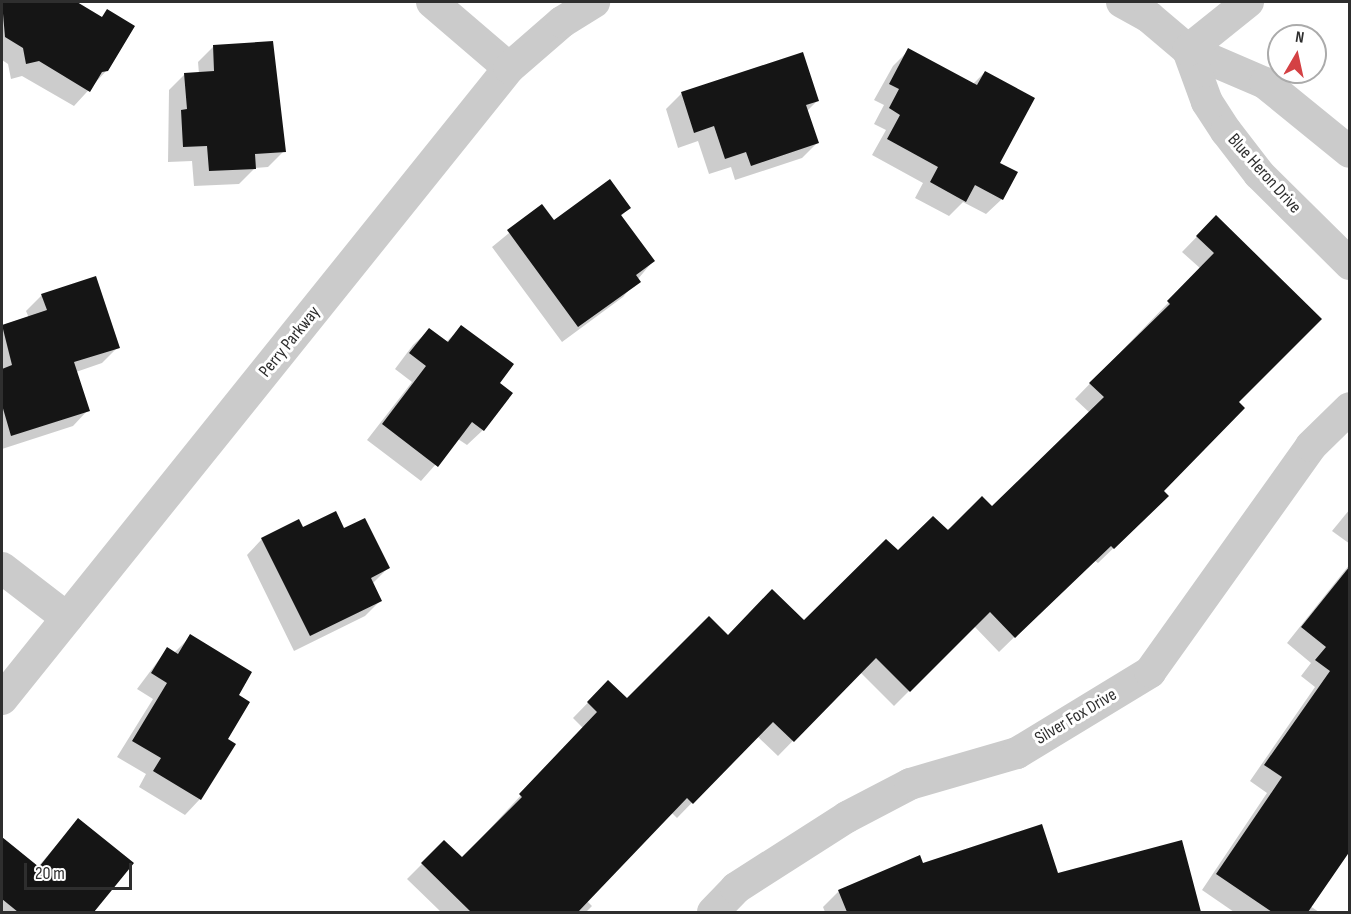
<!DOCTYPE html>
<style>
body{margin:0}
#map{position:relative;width:1351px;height:914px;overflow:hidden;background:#fff;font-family:"Sofia Sans Condensed",sans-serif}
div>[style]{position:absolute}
.shadow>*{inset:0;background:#0003}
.building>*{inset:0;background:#151515}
.minor>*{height:32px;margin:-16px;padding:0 16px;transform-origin:16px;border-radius:16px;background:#cbcbcb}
span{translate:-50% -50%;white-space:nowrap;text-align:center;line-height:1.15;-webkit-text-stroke:6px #fff;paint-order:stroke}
.street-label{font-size:18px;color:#2e2e2e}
.frame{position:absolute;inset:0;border:3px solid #2e2e2e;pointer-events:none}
.north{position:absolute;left:1267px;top:24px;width:60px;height:60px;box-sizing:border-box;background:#fff;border:2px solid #ababab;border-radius:50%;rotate:9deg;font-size:16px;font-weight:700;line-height:24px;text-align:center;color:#2e2e2e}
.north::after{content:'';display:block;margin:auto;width:21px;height:27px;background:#d44144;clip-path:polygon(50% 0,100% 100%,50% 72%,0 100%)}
.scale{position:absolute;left:24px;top:863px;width:108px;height:27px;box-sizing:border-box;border:3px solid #2e2e2e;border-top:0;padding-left:8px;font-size:18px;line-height:21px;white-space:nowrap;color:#2e2e2e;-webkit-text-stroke:4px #fff;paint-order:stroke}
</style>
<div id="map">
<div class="shadow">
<div style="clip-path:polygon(2px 2px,74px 2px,101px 18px,108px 11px,107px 70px,74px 106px,22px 76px,11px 79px,8px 64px,2px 60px)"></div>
<div style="clip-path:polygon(214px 46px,284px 151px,268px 167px,255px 168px,239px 184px,194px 186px,192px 161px,168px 162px,169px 90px,185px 74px,199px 74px,198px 62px)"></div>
<div style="clip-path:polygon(909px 50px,973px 84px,985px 72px,1002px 199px,986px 214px,963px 202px,949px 216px,915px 198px,923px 183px,872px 155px,886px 130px,874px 124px,884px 105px,874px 100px,893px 66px)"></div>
<div style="clip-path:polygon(682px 93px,817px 101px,807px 111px,817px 143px,802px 158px,735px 180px,731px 167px,709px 174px,698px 141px,678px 148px,666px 109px)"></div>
<div style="clip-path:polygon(542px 206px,554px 222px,629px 208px,621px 216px,653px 261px,623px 297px,562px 342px,492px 247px)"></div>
<div style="clip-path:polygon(1216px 217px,1237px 402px,1162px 491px,1152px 511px,1098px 563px,1094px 560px,999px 652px,974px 626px,894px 706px,860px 672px,778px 756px,757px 736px,677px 818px,671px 812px,587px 901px,592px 906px,586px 912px,441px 912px,407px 879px,444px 842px,462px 859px,583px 728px,573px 718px,608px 682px,627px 700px,728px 637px,804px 622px,898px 553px,992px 508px,1090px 413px,1075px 399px,1201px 269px,1182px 252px)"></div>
<div style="clip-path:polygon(42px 295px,118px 347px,102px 363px,76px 372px,88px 410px,73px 426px,2px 449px,2px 326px,29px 318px,26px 311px)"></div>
<div style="clip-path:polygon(462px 327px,498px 383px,483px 430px,467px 445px,458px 439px,421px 481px,367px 440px,412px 382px,395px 369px,413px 345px,429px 330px,446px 342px)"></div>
<div style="clip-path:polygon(1350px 509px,1350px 544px,1332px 531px)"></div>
<div style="clip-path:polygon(303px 529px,343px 530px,388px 568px,372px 584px,381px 600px,365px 616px,294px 651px,247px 555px,262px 539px)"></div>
<div style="clip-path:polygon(1350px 564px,1350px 849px,1310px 906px,1319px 912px,1234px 912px,1202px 890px,1267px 793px,1250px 781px,1315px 687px,1301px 676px,1311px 663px,1287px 643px)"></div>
<div style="clip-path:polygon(191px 636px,226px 740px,200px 799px,185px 815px,139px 787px,146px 774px,117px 757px,153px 699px,137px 689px,167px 649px,174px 653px)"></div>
<div style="clip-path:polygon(78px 820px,132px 863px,92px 912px,2px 912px,2px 857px,12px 847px,37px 868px)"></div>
<div style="clip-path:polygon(1181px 842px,1200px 912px,825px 912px,823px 907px,839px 891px,922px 865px,1057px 874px)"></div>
</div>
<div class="building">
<div style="clip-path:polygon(2px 2px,77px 2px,102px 17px,107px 9px,135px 26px,108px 71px,102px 72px,90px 92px,39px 61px,26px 64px,23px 48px,5px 37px)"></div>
<div style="clip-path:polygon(273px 41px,286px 152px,255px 154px,256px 169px,209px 171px,207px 146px,183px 147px,181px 110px,187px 109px,184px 73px,214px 71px,213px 45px)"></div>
<div style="clip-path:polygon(908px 48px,977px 85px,985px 71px,1035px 98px,1000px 163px,1018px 172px,1003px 200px,975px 185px,966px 202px,930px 182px,938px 167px,887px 139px,900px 115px,889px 108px,899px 89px,889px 84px)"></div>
<div style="clip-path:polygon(803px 52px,819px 101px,806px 105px,819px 143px,751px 166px,746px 152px,725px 159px,714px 126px,694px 133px,681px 92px)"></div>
<div style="clip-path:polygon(610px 179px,631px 208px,621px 215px,655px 261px,636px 275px,641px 282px,578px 327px,507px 230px,542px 204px,554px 220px)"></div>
<div style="clip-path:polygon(1216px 215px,1322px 319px,1239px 402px,1245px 408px,1164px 491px,1169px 496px,1114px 549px,1111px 546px,1015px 638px,990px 612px,910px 692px,876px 658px,794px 742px,773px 722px,693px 804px,687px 798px,578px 912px,471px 912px,421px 863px,444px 840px,462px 857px,522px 797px,519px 794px,597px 712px,587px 702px,608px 680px,627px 698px,709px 616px,728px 635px,772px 589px,804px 620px,886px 539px,898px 550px,933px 516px,948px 530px,982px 496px,992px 506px,1104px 397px,1089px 383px,1170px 304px,1167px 301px,1214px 253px,1196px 236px)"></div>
<div style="clip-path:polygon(96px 276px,120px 348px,74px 362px,90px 411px,11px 436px,2px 405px,2px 369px,12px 365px,2px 325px,47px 310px,41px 294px)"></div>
<div style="clip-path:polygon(461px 325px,514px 364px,500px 383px,513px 393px,484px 431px,472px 422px,438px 467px,382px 424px,426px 366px,409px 353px,429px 328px,448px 342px)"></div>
<div style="clip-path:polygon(336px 511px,344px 528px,365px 518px,390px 568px,371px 578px,382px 601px,310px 636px,261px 538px,299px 519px,303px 527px)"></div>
<div style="clip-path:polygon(1350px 566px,1350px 851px,1308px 912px,1272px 912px,1216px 874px,1282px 777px,1264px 765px,1330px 671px,1315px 660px,1326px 647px,1301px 627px)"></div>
<div style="clip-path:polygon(190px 634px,252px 672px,239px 695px,250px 702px,228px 739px,236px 744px,201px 800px,153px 771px,161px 758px,132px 741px,167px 683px,151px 673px,167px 647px,178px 654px)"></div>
<div style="clip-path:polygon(78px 818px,134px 863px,94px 912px,18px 912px,2px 899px,2px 837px,39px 867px)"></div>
<div style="clip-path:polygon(1042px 824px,1058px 873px,1182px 840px,1201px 912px,847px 912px,838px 890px,920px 855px,923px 863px)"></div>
</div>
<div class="minor">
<div style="left:432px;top:2px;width:101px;rotate:40.6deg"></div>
<div style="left:1122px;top:2px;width:31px;rotate:29deg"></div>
<div style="left:1149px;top:17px;width:51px;rotate:40.2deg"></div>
<div style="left:1188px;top:50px;width:84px;rotate:23.2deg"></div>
<div style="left:1265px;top:83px;width:109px;rotate:39.1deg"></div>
<div style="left:1188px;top:50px;width:55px;rotate:69.9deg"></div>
<div style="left:1207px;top:102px;width:35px;rotate:57deg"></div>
<div style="left:1226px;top:131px;width:54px;rotate:52.5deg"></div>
<div style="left:1259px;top:174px;width:128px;rotate:44.7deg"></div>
<div style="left:1188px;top:50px;width:77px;rotate:-38.7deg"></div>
<div style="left:2px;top:568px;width:82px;rotate:37.6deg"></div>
<div style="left:2px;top:699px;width:809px;rotate:-51.22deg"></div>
<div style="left:509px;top:68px;width:70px;rotate:-41deg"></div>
<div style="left:562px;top:22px;width:38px;rotate:-32deg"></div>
<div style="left:713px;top:912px;width:33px;rotate:-46deg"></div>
<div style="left:736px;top:888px;width:132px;rotate:-32.6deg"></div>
<div style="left:847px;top:817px;width:71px;rotate:-27.6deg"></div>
<div style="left:910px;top:784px;width:111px;rotate:-16.2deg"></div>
<div style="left:1017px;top:753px;width:156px;rotate:-31.3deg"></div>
<div style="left:1150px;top:672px;width:277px;rotate:-54.5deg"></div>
<div style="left:1311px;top:446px;width:54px;rotate:-44.3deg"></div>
</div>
<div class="street-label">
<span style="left:1264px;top:174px;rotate:48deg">Blue Heron Drive</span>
<span style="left:290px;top:342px;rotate:-51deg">Perry Parkway</span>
<span style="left:1076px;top:717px;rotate:-31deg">Silver Fox Drive</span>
</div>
<div class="frame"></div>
<div class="north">N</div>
<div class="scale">20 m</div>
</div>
